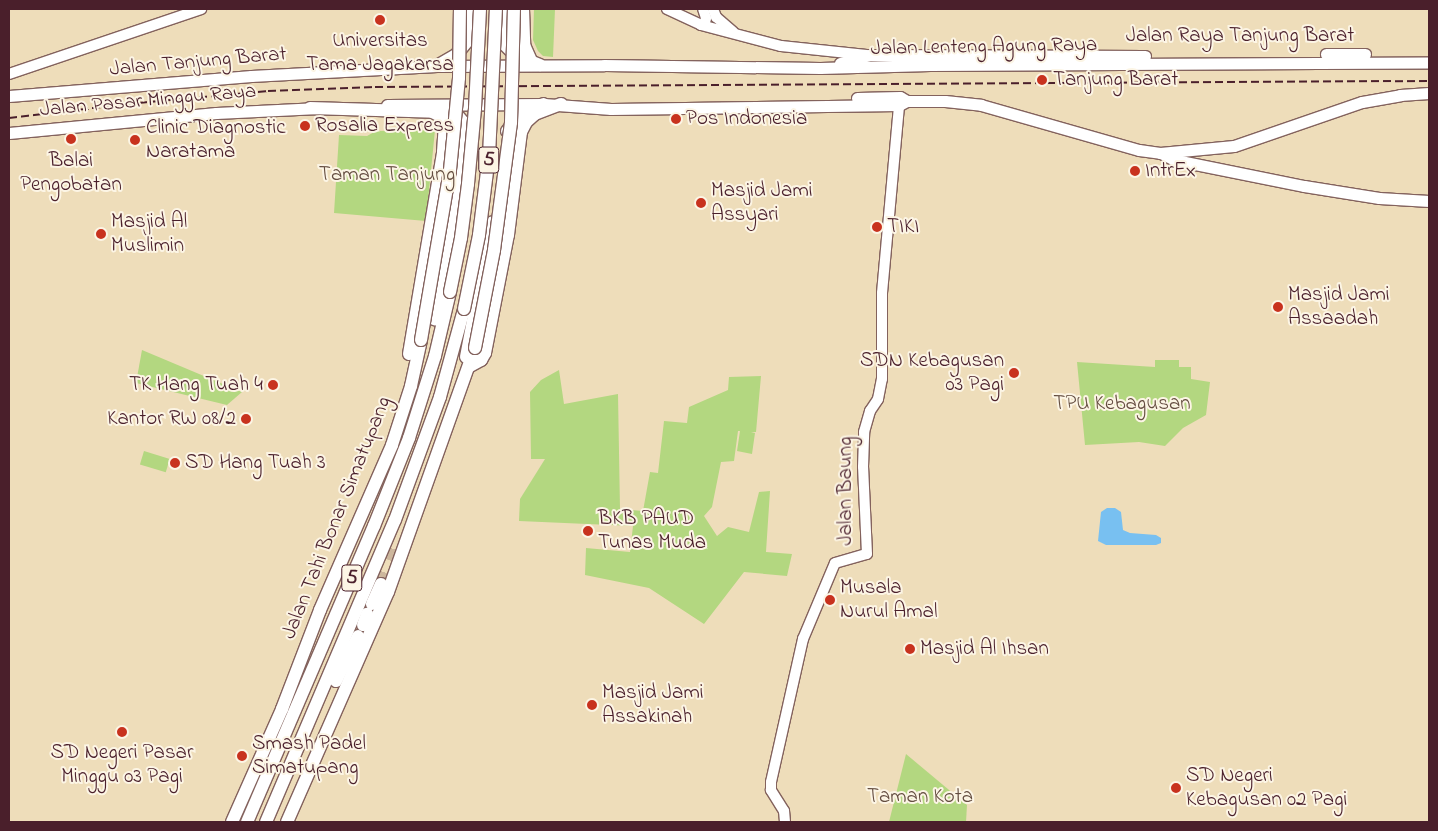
<!DOCTYPE html>
<style>
body{margin:0}
#map{position:relative;width:1438px;height:831px;overflow:hidden;background:#eeddba;font-family:"Indie Flower",sans-serif}
div>[style]{position:absolute}
.green>*{inset:0;background:#b3d780;transform-origin:0 0}
.water>*{inset:0;background:#78c0f1}
.highway-tunnel>*{height:12px;margin-top:-6px;transform-origin:0;background:repeating-linear-gradient(90deg,#cdb79d 0 12px,transparent 0 18px)}
.roads{filter:drop-shadow(1px 0 #83625d) drop-shadow(-1px 0 #83625d) drop-shadow(0 1px #83625d) drop-shadow(0 -1px #83625d)}
.secondary>*{height:10px;margin:-5px;padding:0 5px;transform-origin:5px;border-radius:5px;background:#fff}
.primary>*{height:11px;margin:-5.5px;padding:0 5.5px;transform-origin:5.5px;border-radius:5.5px;background:#fff}
.highway>*{height:12px;margin:-6px;padding:0 6px;transform-origin:6px;border-radius:6px;background:#fff}
.rail>*{height:2px;margin-top:-1px;transform-origin:0;background:repeating-linear-gradient(90deg,#4a1f2b 0 8px,transparent 0 12px)}
.bridges{filter:drop-shadow(1px 0 #83625d) drop-shadow(-1px 0 #83625d) drop-shadow(0 1px #83625d) drop-shadow(0 -1px #83625d)}
.highway-bridge>*{height:12px;margin:-6px;padding:0 6px;transform-origin:6px;border-radius:6px;background:#fff}
.dots>*{width:14px;height:14px;translate:-50% -50%;box-sizing:border-box;border:2px solid #fcf5e5;border-radius:50%}
span{translate:-50% -50%;white-space:nowrap;text-align:center;line-height:1.15;-webkit-text-stroke:4px #fcf5e5;paint-order:stroke}
.shield-label span{padding:1px 4px;background:#fcf5e5;border:1px solid;border-radius:4px;-webkit-text-stroke-width:0}
.shield-label{font-size:20px;color:#4a1f2b;font-weight:700}
.street-label{font-size:21px;color:#4a1f2b}
.poi-label{font-size:21px;color:#4a1f2b}
.left{translate:0 -50%;text-align:left}
.right{translate:-100% -50%;text-align:right}
.park-label{font-size:21px;color:#644d40}
.frame{position:absolute;inset:0;border:10px solid #4a1f2b;pointer-events:none}
</style>
<div id="map">
<div class="green">
<div style="clip-path:polygon(534px 9px,555px 9px,553px 57px,543px 56px,538px 51px,533px 40px)"></div>
<div style="clip-path:polygon(435px 130px,426px 221px,334px 213px,339px 135px,367px 136px,376px 131px)"></div>
<div style="clip-path:polygon(142px 350px,242px 392px,227px 405px,136px 383px)"></div>
<div style="clip-path:polygon(1155px 360px,1179px 360px,1179px 367px,1191px 367px,1191px 379px,1210px 382px,1206px 415px,1183px 428px,1165px 446px,1139px 442px,1085px 445px,1077px 362px,1155px 367px)"></div>
<div style="clip-path:polygon(559px 370px,564px 404px,618px 394px,620px 509px,643px 511px,650px 472px,658px 473px,664px 421px,687px 423px,689px 407px,728px 390px,729px 377px,761px 376px,756px 432px,751px 432px,755px 433px,752px 454px,737px 451px,740px 431px,738px 431px,734px 461px,721px 462px,712px 507px,704px 516px,717px 536px,728px 527px,749px 532px,759px 492px,770px 491px,766px 552px,792px 554px,787px 576px,744px 572px,704px 624px,649px 588px,585px 575px,586px 548px,630px 552px,633px 526px,519px 521px,520px 499px,545px 459px,531px 459px,530px 392px,541px 380px)"></div>
<div style="left:144px;top:451px;width:27px;height:14px;rotate:17deg"></div>
<div style="clip-path:polygon(906px 754px,967px 805px,966px 822px,889px 822px)"></div>
</div>
<div class="water">
<div style="clip-path:polygon(1107px 508px,1115px 508px,1121px 512px,1123px 530px,1130px 533px,1156px 535px,1161px 538px,1161px 543px,1156px 545px,1106px 545px,1098px 541px,1101px 512px)"></div>
</div>
<div class="highway-tunnel">
<div style="left:391px;top:561px;width:15px;rotate:-67deg"></div>
<div style="left:381px;top:584px;width:15px;rotate:-67deg"></div>
</div>
<div class="roads">
<div class="secondary">
<div style="left:667px;top:9px;width:38px;rotate:25deg"></div>
<div style="left:701px;top:25px;width:83px;rotate:14.7deg"></div>
<div style="left:781px;top:46px;width:86px;rotate:6deg"></div>
<div style="left:713px;top:9px;width:9px;rotate:69deg"></div>
<div style="left:716px;top:17px;width:23px;rotate:41deg"></div>
<div style="left:701px;top:25px;width:4px;rotate:-27deg"></div>
<div style="left:705px;top:23px;width:5px;rotate:-79deg"></div>
<div style="left:706px;top:18px;width:9px;rotate:-108deg"></div>
<div style="left:9px;top:74px;width:203px;rotate:-18.7deg"></div>
<div style="left:785px;top:822px;width:11px;rotate:-95deg"></div>
<div style="left:784px;top:811px;width:25px;rotate:-122deg"></div>
<div style="left:771px;top:790px;width:8px;rotate:-90deg"></div>
<div style="left:771px;top:782px;width:147px;rotate:-77.4deg"></div>
<div style="left:803px;top:639px;width:82px;rotate:-67.2deg"></div>
<div style="left:835px;top:563px;width:33px;rotate:-16deg"></div>
<div style="left:867px;top:554px;width:87px;rotate:-92.6deg"></div>
<div style="left:863px;top:467px;width:35px;rotate:-88deg"></div>
<div style="left:864px;top:432px;width:22px;rotate:-74deg"></div>
<div style="left:870px;top:411px;width:14px;rotate:-56deg"></div>
<div style="left:878px;top:399px;width:20px;rotate:-79deg"></div>
<div style="left:882px;top:379px;width:86px;rotate:-90deg"></div>
<div style="left:882px;top:293px;width:189px;rotate:-84.8deg"></div>
</div>
<div class="primary">
<div style="left:1326px;top:54px;width:39px"></div>
<div style="left:840px;top:63px;width:30px;rotate:-15deg"></div>
<div style="left:869px;top:55px;width:276px;rotate:0.2deg"></div>
<div style="left:9px;top:96px;width:243px;rotate:-4.7deg"></div>
<div style="left:251px;top:76px;width:186px;rotate:-3.1deg"></div>
<div style="left:437px;top:66px;width:167px;rotate:-0.3deg"></div>
<div style="left:604px;top:65px;width:216px;rotate:0.8deg"></div>
<div style="left:820px;top:68px;width:110px;rotate:-1.6deg"></div>
<div style="left:930px;top:65px;width:499px;rotate:-0.3deg"></div>
<div style="left:857px;top:98px;width:43px;rotate:-1.3deg"></div>
<div style="left:900px;top:97px;width:8px;rotate:30deg"></div>
<div style="left:387px;top:105px;width:157px;rotate:-0.4deg"></div>
<div style="left:544px;top:104px;width:67px;rotate:4.3deg"></div>
<div style="left:611px;top:109px;width:288px;rotate:-0.8deg"></div>
<div style="left:899px;top:105px;width:9px;rotate:-27deg"></div>
<div style="left:907px;top:101px;width:38px"></div>
<div style="left:945px;top:101px;width:36px;rotate:6deg"></div>
<div style="left:981px;top:105px;width:164px;rotate:15.9deg"></div>
<div style="left:1139px;top:150px;width:21px;rotate:8deg"></div>
<div style="left:1160px;top:153px;width:74px;rotate:-5.4deg"></div>
<div style="left:1234px;top:146px;width:135px;rotate:-19deg"></div>
<div style="left:1362px;top:102px;width:39px;rotate:-10deg"></div>
<div style="left:1400px;top:95px;width:29px;rotate:-4deg"></div>
<div style="left:9px;top:133px;width:208px;rotate:-5.5deg"></div>
<div style="left:216px;top:113px;width:103px;rotate:-2.8deg"></div>
<div style="left:1161px;top:153px;width:16px;rotate:27deg"></div>
<div style="left:1175px;top:160px;width:132px;rotate:11.4deg"></div>
<div style="left:1304px;top:186px;width:76px;rotate:9.1deg"></div>
<div style="left:1379px;top:198px;width:50px;rotate:3.4deg"></div>
</div>
<div class="highway">
<div style="left:506px;top:9px;width:34px;rotate:95deg"></div>
<div style="left:503px;top:43px;width:17px;rotate:45deg"></div>
<div style="left:515px;top:55px;width:27px;rotate:22deg"></div>
<div style="left:523px;top:9px;width:36px;rotate:88deg"></div>
<div style="left:524px;top:45px;width:17px;rotate:66deg"></div>
<div style="left:437px;top:66px;width:22px;rotate:-30deg"></div>
<div style="left:456px;top:55px;width:22px;rotate:-51deg"></div>
<div style="left:470px;top:38px;width:29px;rotate:-88deg"></div>
<div style="left:310px;top:108px;width:132px;rotate:1.7deg"></div>
<div style="left:442px;top:112px;width:15px;rotate:11deg"></div>
<div style="left:457px;top:115px;width:11px;rotate:49deg"></div>
<div style="left:464px;top:123px;width:43px;rotate:94deg"></div>
<div style="left:461px;top:166px;width:83px;rotate:97.6deg"></div>
<div style="left:450px;top:248px;width:73px;rotate:101.9deg"></div>
<div style="left:507px;top:131px;width:25px;rotate:-50deg"></div>
<div style="left:523px;top:112px;width:22px;rotate:-21deg"></div>
<div style="left:409px;top:354px;width:205px;rotate:-80.4deg"></div>
<div style="left:443px;top:152px;width:30px;rotate:-86deg"></div>
<div style="left:445px;top:122px;width:6px;rotate:-121deg"></div>
<div style="left:442px;top:117px;width:11px;rotate:-153deg"></div>
<div style="left:466px;top:357px;width:137px;rotate:-79.1deg"></div>
<div style="left:470px;top:366px;width:13px;rotate:-29deg"></div>
<div style="left:481px;top:360px;width:8px;rotate:-60deg"></div>
<div style="left:485px;top:353px;width:120px;rotate:-79deg"></div>
<div style="left:508px;top:235px;width:104px;rotate:-82.8deg"></div>
<div style="left:521px;top:132px;width:11px;rotate:-63deg"></div>
<div style="left:526px;top:122px;width:12px;rotate:-42deg"></div>
<div style="left:535px;top:114px;width:28px;rotate:-21deg"></div>
<div style="left:372px;top:604px;width:22px;rotate:-66deg"></div>
<div style="left:363px;top:625px;width:12px;rotate:-70deg"></div>
<div style="left:336px;top:681px;width:50px;rotate:-63.9deg"></div>
<div style="left:232px;top:822px;width:124px;rotate:-66.1deg"></div>
<div style="left:282px;top:709px;width:106px;rotate:-69deg"></div>
<div style="left:320px;top:610px;width:180px;rotate:-66.4deg"></div>
<div style="left:392px;top:445px;width:62px;rotate:-72.1deg"></div>
<div style="left:411px;top:386px;width:47px;rotate:-77.7deg"></div>
<div style="left:247px;top:822px;width:322px;rotate:-66.8deg"></div>
<div style="left:374px;top:526px;width:95px;rotate:-68.3deg"></div>
<div style="left:409px;top:438px;width:86px;rotate:-72.4deg"></div>
<div style="left:435px;top:356px;width:66px;rotate:-76.8deg"></div>
<div style="left:266px;top:822px;width:328px;rotate:-66.9deg"></div>
<div style="left:395px;top:520px;width:131px;rotate:-69.9deg"></div>
<div style="left:440px;top:397px;width:91px;rotate:-74.7deg"></div>
<div style="left:287px;top:822px;width:251px;rotate:-66.3deg"></div>
<div style="left:388px;top:592px;width:259px;rotate:-70.4deg"></div>
</div>
</div>
<div class="rail">
<div style="left:9px;top:118px;width:119px;rotate:-6.8deg"></div>
<div style="left:127px;top:104px;width:142px;rotate:-5.3deg"></div>
<div style="left:268px;top:91px;width:107px;rotate:-2.1deg"></div>
<div style="left:375px;top:87px;width:1054px;rotate:-0.33deg"></div>
</div>
<div class="bridges">
<div class="highway-bridge">
<div style="left:450px;top:292px;width:55px;rotate:-78.5deg"></div>
<div style="left:461px;top:238px;width:54px;rotate:-82.6deg"></div>
<div style="left:468px;top:184px;width:76px;rotate:-84.7deg"></div>
<div style="left:475px;top:108px;width:99px;rotate:-87.1deg"></div>
<div style="left:464px;top:309px;width:76px;rotate:-78.5deg"></div>
<div style="left:479px;top:235px;width:80px;rotate:-82.8deg"></div>
<div style="left:489px;top:156px;width:147px;rotate:-87.3deg"></div>
<div style="left:421px;top:340px;width:172px;rotate:-80.3deg"></div>
<div style="left:450px;top:170px;width:92px;rotate:-84.4deg"></div>
<div style="left:459px;top:78px;width:69px;rotate:-89.2deg"></div>
<div style="left:475px;top:348px;width:100px;rotate:-79deg"></div>
<div style="left:494px;top:250px;width:129px;rotate:-82.4deg"></div>
<div style="left:511px;top:122px;width:113px;rotate:-88.5deg"></div>
</div>
</div>
<div class="dots">
<div style="left:380px;top:20px;background:#c8321e"></div>
<div style="left:1042px;top:80px;background:#c8321e"></div>
<div style="left:676px;top:119px;background:#c8321e"></div>
<div style="left:305px;top:126px;background:#c8321e"></div>
<div style="left:71px;top:139px;background:#c8321e"></div>
<div style="left:135px;top:140px;background:#c8321e"></div>
<div style="left:1135px;top:171px;background:#c8321e"></div>
<div style="left:701px;top:203px;background:#c8321e"></div>
<div style="left:877px;top:227px;background:#c8321e"></div>
<div style="left:101px;top:234px;background:#c8321e"></div>
<div style="left:1278px;top:307px;background:#c8321e"></div>
<div style="left:1014px;top:373px;background:#c8321e"></div>
<div style="left:273px;top:385px;background:#c8321e"></div>
<div style="left:246px;top:419px;background:#c8321e"></div>
<div style="left:175px;top:463px;background:#c8321e"></div>
<div style="left:588px;top:531px;background:#c8321e"></div>
<div style="left:830px;top:600px;background:#c8321e"></div>
<div style="left:910px;top:649px;background:#c8321e"></div>
<div style="left:592px;top:705px;background:#c8321e"></div>
<div style="left:122px;top:732px;background:#c8321e"></div>
<div style="left:242px;top:756px;background:#c8321e"></div>
<div style="left:1176px;top:788px;background:#c8321e"></div>
</div>
<div class="shield-label">
<span style="left:489px;top:160px">5</span>
<span style="left:352px;top:578px">5</span>
</div>
<div class="street-label">
<span style="left:1240px;top:36px">Jalan Raya Tanjung Barat</span>
<span style="left:984px;top:47px;rotate:-1deg">Jalan Lenteng Agung Raya</span>
<span style="left:198px;top:62px;rotate:-5deg">Jalan Tanjung Barat</span>
<span style="left:148px;top:101px;rotate:-5deg">Jalan Pasar Minggu Raya</span>
<span style="left:846px;top:491px;rotate:-90deg">Jalan Baung</span>
<span style="left:337px;top:518px;rotate:-68deg">Jalan Tahi Bonar Simatupang</span>
</div>
<div class="poi-label">
<span style="left:380px;top:53px">Universitas<br>Tama Jagakarsa</span>
<span class="left" style="left:1053px;top:80px">Tanjung Barat</span>
<span class="left" style="left:686px;top:119px">Pos Indonesia</span>
<span class="left" style="left:315px;top:126px">Rosalia Express</span>
<span class="left" style="left:146px;top:140px">Clinic Diagnostic<br>Naratama</span>
<span style="left:71px;top:173px">Balai<br>Pengobatan</span>
<span class="left" style="left:1145px;top:171px">IntrEx</span>
<span class="left" style="left:711px;top:203px">Masjid Jami<br>Assyari</span>
<span class="left" style="left:111px;top:234px">Masjid Al<br>Muslimin</span>
<span class="left" style="left:887px;top:227px">TIKI</span>
<span class="left" style="left:1288px;top:307px">Masjid Jami<br>Assaadah</span>
<span class="right" style="left:1004px;top:373px">SDN Kebagusan<br>03 Pagi</span>
<span class="right" style="left:263px;top:385px">TK Hang Tuah 4</span>
<span class="right" style="left:236px;top:419px">Kantor RW 08/2</span>
<span class="left" style="left:185px;top:463px">SD Hang Tuah 3</span>
<span class="left" style="left:598px;top:531px">BKB PAUD<br>Tunas Muda</span>
<span class="left" style="left:840px;top:600px">Musala<br>Nurul Amal</span>
<span class="left" style="left:920px;top:649px">Masjid Al Ihsan</span>
<span class="left" style="left:602px;top:705px">Masjid Jami<br>Assakinah</span>
<span class="left" style="left:252px;top:756px">Smash Padel<br>Simatupang</span>
<span style="left:122px;top:765px">SD Negeri Pasar<br>Minggu 03 Pagi</span>
<span class="left" style="left:1186px;top:788px">SD Negeri<br>Kebagusan 02 Pagi</span>
</div>
<div class="park-label">
<span style="left:387px;top:175px">Taman Tanjung</span>
<span style="left:1122px;top:404px">TPU Kebagusan</span>
<span style="left:920px;top:797px">Taman Kota</span>
</div>
<div class="frame"></div>
</div>
